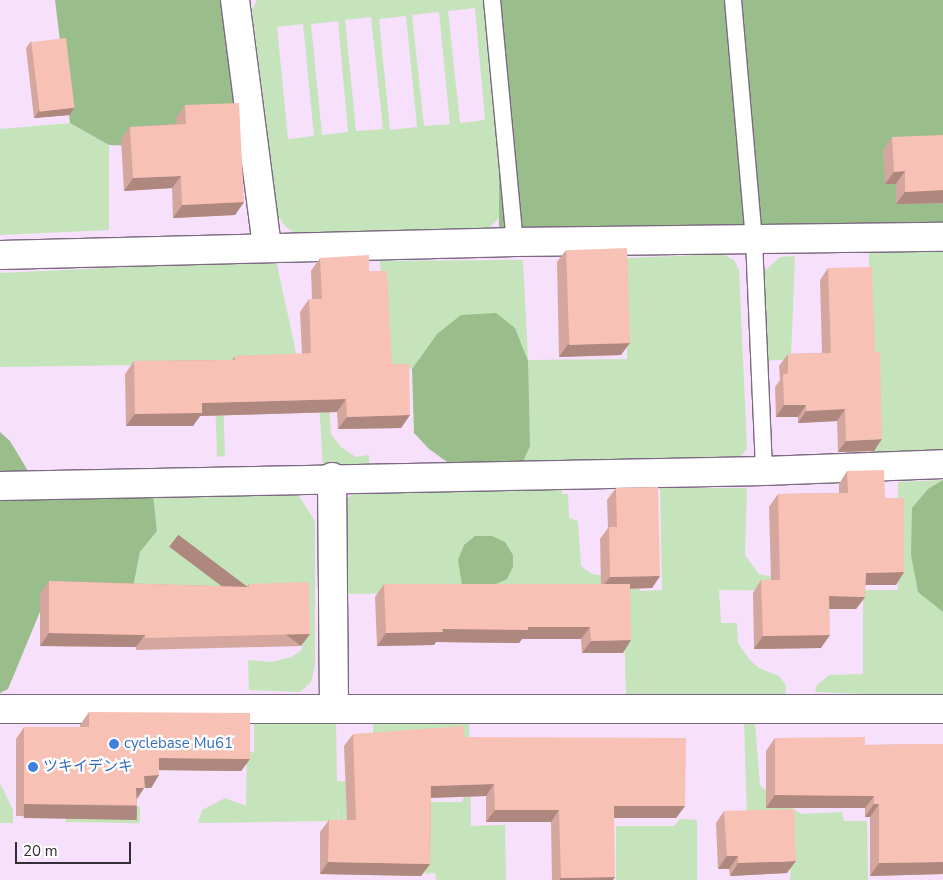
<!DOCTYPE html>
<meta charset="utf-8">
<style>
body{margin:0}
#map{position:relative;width:943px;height:880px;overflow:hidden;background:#f6e0fb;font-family:"Nunito Sans","Noto Sans JP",sans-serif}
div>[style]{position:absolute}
.green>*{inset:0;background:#c6e4bb;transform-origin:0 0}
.forest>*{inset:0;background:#99be8b;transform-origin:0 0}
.roads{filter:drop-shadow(1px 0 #7b6980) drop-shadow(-1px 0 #7b6980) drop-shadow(0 1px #7b6980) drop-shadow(0 -1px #7b6980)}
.service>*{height:16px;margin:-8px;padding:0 8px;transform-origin:8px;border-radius:8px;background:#fff}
.minor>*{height:28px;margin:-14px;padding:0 14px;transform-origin:14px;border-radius:14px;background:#fff}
.wall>*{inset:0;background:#d5a69d}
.shaded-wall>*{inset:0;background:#ae877f;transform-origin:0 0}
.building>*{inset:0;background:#f8c1b6;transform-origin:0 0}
.dots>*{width:14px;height:14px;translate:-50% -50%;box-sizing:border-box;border:2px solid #fff;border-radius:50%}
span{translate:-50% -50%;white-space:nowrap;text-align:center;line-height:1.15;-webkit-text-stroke:4.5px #fff;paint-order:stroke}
.shop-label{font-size:15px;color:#366cbe}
.left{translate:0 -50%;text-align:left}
.scale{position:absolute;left:15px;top:842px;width:116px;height:22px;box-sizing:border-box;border:2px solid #342c36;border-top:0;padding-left:6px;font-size:15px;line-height:18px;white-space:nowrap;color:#342c36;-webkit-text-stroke:4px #fff;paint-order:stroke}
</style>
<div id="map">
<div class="green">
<div style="clip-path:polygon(evenodd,257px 0,484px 0,505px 209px,497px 220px,487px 230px,296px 234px,286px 227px,278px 216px,252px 10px,257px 0,475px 8px,485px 120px,460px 123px,448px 11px,475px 8px,257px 0,439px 12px,450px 124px,424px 126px,412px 15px,439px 12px,257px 0,406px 16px,417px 127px,390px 130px,379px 19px,406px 16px,257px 0,371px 17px,383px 129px,356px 131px,345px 20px,371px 17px,257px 0,338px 21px,348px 132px,322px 135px,311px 24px,338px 21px,257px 0,303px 24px,314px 136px,288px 139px,277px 27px,303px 24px)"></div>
<div style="clip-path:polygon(70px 123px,109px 145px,109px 230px,0 235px,0 129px)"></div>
<div style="left:943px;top:244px;width:212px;height:74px;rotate:90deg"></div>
<div style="clip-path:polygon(722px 254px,734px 260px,739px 270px,747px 448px,738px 461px,521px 466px,437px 334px,412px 369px,385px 368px,380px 261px,523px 260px,528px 360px,627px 359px,627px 258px)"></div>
<div style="clip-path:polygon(795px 256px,791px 359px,764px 361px,763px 273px,780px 257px)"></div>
<div style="clip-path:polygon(276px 260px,298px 362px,222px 364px,225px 456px,217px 457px,214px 364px,0 367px,0 273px)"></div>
<div style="clip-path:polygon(317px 369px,326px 369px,331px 434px,341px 447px,356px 457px,369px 455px,369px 467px,323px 467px)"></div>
<div style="clip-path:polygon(943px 480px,943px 697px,815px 692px,817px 685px,829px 675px,863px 674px,863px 590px,898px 590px,898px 482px)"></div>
<div style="clip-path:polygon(508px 488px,562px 489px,562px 494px,568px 494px,569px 518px,578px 521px,581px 566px,592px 574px,637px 580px,640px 591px,662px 590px,660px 488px,747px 488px,745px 555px,759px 574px,835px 591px,719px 590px,721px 623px,737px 623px,738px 643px,749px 659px,759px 668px,779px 676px,786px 686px,785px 695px,626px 697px,623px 591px,340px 594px,341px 511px,346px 499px,361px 490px)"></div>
<div style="clip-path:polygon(297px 493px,315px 521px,315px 665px,311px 682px,300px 692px,249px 690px,248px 660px,272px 662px,291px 657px,302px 650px,303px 591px,132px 592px,140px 552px,157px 531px,153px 494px)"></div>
<div style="clip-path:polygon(469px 721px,471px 826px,505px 825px,506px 880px,436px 880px,435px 873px,425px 874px,424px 826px,339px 827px,338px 803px,338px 821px,198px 823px,202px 810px,225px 798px,246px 806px,247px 752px,254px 752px,254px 723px,336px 723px,337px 781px,360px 782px,420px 802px,462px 802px,465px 794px,373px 738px,373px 722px)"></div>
<div style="clip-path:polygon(744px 722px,755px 723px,760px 785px,772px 796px,802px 814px,842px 812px,844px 821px,867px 821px,868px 880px,790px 880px,791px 861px,747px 819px)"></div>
<div style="clip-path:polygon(0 783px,13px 810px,13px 823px,0 823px)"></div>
<div style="left:66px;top:805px;width:74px;height:17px;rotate:1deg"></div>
<div style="clip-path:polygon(680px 819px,697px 820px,697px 880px,616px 880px,616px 826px,674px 826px)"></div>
</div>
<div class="forest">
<div style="clip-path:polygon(55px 0,232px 0,235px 111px,149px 146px,109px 145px,70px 123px)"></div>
<div style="left:499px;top:0;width:444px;height:237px"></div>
<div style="clip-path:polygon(496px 313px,515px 328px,528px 361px,530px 446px,521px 466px,457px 469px,429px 449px,414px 433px,412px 369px,437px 334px,461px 315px)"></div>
<div style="clip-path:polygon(0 432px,10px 441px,42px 494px,153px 494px,157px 531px,140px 552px,132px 592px,49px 590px,8px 689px,0 693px)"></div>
<div style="clip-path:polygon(943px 480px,943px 612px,918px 592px,911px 555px,912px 508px,928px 489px)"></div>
<div style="clip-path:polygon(475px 536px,492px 536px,505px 542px,513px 555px,513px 567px,507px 579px,492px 586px,462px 585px,458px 560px,464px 545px)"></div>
</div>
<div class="roads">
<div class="service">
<div style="left:492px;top:0;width:243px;rotate:84.6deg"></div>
<div style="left:733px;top:0;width:241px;rotate:85deg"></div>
<div style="left:754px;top:240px;width:231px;rotate:87.5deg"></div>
</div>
<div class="minor">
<div style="left:235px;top:0;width:250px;rotate:82.6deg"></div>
<div style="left:0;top:255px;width:515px;rotate:-1.45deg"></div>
<div style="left:515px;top:242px;width:428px;rotate:-0.7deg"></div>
<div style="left:332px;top:477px;width:231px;rotate:89.5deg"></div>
<div style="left:0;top:486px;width:764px;rotate:-1.12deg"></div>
<div style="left:764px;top:471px;width:179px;rotate:-2.2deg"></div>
<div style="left:0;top:709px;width:943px"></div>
</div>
</div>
<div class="wall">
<div style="clip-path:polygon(31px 41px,74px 108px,70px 115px,34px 118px,26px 48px)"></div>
<div style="clip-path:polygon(185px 105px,244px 202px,235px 215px,173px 218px,172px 188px,124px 191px,121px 139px,130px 127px,177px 124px,176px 118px)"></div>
<div style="clip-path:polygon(892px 137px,943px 203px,896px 204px,896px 184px,885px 184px,883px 150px)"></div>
<div style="clip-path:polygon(566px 250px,621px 355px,559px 357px,557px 262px)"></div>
<div style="clip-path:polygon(320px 258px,369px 271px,392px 364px,410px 415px,401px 428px,338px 429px,337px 412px,200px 416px,193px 426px,126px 426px,125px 374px,134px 361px,232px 360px,235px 356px,302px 354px,300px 312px,309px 299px,312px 299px,311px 271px)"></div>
<div style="clip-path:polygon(828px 268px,874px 451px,838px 452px,837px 421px,798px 423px,798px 417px,776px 417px,775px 387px,780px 380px,779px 366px,788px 354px,822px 353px,820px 280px)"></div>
<div style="clip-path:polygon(847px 471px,885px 498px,904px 572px,896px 585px,865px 585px,865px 597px,856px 609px,829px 609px,821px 648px,754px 649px,753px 593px,761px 580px,771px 580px,769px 507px,778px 494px,839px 493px,839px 484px)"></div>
<div style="clip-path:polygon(616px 488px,660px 576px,652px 588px,630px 589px,623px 653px,582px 653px,581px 639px,522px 639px,519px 643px,436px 642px,434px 645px,377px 646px,375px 597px,384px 584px,601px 584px,600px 539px,608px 528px,607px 500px)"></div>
<div style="clip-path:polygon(49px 581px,247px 587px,249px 584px,301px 646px,136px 650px,136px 647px,40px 646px,40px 594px)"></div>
<div style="clip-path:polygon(89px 712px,250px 759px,241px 771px,159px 770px,159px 775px,151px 788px,144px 788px,137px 799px,137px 805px,129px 817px,16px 816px,16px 739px,24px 727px,80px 727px,80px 725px)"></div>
<div style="clip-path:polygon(353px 734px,464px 737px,685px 806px,676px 818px,614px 818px,613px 880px,552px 880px,551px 822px,486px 822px,486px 796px,431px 798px,430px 864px,421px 876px,320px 874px,320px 832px,329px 820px,347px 820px,344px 746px)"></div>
<div style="clip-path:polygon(775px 738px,865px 745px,943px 744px,943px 874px,870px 876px,870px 817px,865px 817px,865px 808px,766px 808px,766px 751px)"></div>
<div style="clip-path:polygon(724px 811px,787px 873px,730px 876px,729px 869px,718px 869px,716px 823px)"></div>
</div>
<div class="shaded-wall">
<div style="clip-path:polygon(74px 108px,70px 115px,34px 118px,39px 111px)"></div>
<div style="clip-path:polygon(905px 171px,896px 184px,885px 184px,894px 172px)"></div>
<div style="clip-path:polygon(181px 176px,172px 188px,124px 191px,133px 178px)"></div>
<div style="clip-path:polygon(943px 190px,943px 203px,896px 204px,905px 192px)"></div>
<div style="clip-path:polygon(244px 202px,235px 215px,173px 218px,182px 205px)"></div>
<div style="clip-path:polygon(630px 343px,621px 355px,559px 357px,568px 344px)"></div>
<div style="clip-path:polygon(346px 399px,337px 412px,200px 416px,193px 426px,126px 426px,135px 414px,202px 403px)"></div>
<div style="clip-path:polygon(784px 405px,806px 405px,798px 417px,776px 417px)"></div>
<div style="clip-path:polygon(845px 409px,837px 421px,798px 423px,806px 411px)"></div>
<div style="clip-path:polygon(410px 415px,401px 428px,338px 429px,347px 417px)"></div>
<div style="clip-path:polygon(882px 439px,874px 451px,838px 452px,846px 441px)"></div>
<div style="clip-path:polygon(904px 572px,896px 585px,857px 585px,866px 573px)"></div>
<div style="clip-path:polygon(660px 576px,652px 588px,601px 589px,610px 577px)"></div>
<div style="clip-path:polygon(829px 596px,865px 597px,856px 609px,820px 609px)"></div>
<div style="clip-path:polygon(528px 627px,590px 627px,581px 639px,522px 639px,519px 643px,436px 642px,434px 645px,377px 646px,386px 633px,442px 629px)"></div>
<div style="clip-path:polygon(49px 633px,145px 635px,136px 647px,40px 646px)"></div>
<div style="left:310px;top:634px;width:15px;height:165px;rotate:127deg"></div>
<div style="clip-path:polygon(830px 635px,821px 648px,754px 649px,763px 636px)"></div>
<div style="clip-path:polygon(631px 640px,623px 653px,582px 653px,591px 641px)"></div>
<div style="clip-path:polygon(159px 758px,250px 759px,241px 771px,151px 770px)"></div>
<div style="clip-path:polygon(159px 775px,151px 788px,144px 788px,136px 800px,128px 800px,144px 776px)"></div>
<div style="clip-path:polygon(494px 784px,486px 796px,422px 798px,431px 786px)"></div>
<div style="clip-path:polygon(775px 795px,874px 796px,865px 808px,766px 808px)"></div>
<div style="left:24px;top:804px;width:113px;height:14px;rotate:1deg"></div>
<div style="clip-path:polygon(874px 804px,879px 804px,870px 817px,865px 817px)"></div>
<div style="clip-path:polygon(614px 806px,685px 806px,676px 818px,606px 818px)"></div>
<div style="clip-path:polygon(495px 810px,559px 810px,551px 822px,486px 822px)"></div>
<div style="clip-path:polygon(727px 856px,738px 856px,729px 869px,718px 869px)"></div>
<div style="clip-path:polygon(796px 861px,787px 873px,730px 876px,738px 863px)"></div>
<div style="clip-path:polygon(328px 862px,430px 864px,421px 876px,320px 874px)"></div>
<div style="clip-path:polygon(943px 862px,943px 874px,870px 876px,879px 863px)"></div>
<div style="clip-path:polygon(615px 877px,613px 880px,559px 880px,561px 878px)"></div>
</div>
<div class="building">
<div style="left:66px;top:38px;width:70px;height:35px;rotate:83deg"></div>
<div style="clip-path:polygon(239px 103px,244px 202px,182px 205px,181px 176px,133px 178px,130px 127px,186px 124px,185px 105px)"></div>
<div style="clip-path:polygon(943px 135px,943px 190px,905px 192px,905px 171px,894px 172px,892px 137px)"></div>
<div style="left:627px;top:248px;width:95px;height:61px;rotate:88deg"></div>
<div style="clip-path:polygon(369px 255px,369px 271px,387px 271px,392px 364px,409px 364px,410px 415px,347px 417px,346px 399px,202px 403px,202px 413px,135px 414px,134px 361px,235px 360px,235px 356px,311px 353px,309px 299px,322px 299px,320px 258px)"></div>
<div style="clip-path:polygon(872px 267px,875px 352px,880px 352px,882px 439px,846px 441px,845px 409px,806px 411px,806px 405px,784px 405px,783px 375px,788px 373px,788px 354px,831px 353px,828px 268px)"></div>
<div style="clip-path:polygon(884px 470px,885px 498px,904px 498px,904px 572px,866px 573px,865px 597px,829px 596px,830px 635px,763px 636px,761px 580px,780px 580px,778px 494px,848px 493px,847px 471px)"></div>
<div style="clip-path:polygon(658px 487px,660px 576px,610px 577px,609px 527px,617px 527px,616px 488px)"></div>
<div style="clip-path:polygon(49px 581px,249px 587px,249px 584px,309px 582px,310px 634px,145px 638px,145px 635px,49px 633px)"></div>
<div style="clip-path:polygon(384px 584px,630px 584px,631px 640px,591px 641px,590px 627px,528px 627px,528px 630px,442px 629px,443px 632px,386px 633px)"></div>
<div style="clip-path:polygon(89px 712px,250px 713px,250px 759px,159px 758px,159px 775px,144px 776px,145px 788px,136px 788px,137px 805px,24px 804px,24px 727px,89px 727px)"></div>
<div style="clip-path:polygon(464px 726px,464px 737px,686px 738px,685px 806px,614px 806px,615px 877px,561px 878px,559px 810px,495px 810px,494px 784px,431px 786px,430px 864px,328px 862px,329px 820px,356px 820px,353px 734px)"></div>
<div style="clip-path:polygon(865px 737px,865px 745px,943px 744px,943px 862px,879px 863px,879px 804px,874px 804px,874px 796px,775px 795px,775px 738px)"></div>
<div style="clip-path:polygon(794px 809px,796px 861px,738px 863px,738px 856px,727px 856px,724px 811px)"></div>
</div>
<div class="dots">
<div style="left:114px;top:744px;background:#3f7fe0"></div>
<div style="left:33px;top:767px;background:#3f7fe0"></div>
</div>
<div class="shop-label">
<span class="left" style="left:124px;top:744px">cyclebase Mu61</span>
<span class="left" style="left:43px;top:767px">ツキイデンキ</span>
</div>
<div class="scale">20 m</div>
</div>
